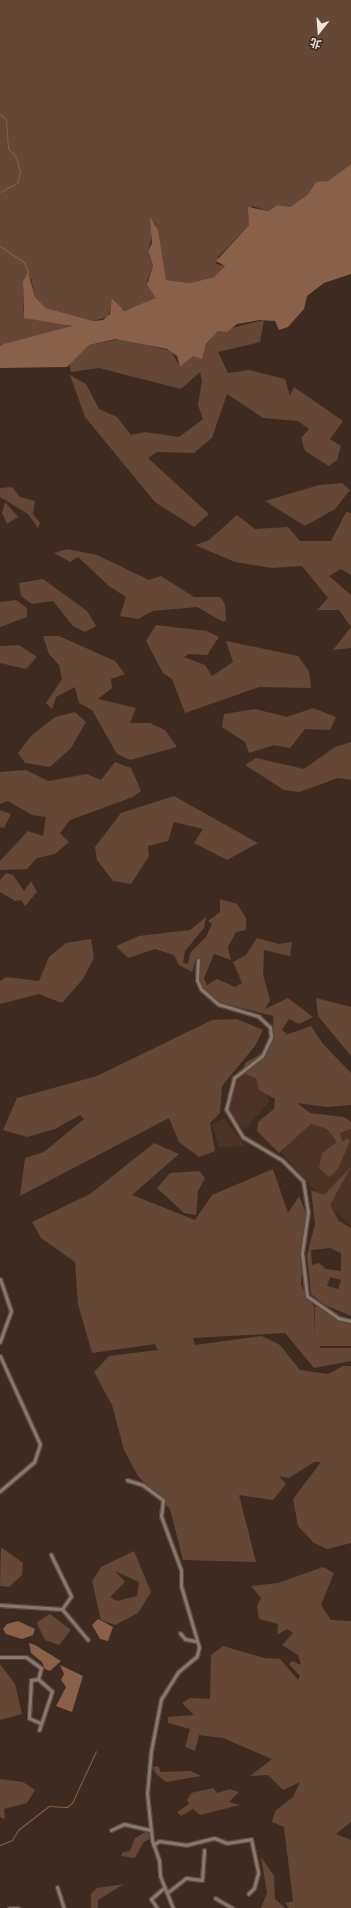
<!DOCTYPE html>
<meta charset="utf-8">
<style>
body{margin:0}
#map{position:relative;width:351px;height:1908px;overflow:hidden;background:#3d2b21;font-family:"Space Grotesk","Noto Sans TC",sans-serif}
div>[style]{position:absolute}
.built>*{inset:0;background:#4b3427}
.green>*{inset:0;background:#644737}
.water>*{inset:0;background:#8a6048}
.stream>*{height:1px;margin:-0.5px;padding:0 0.5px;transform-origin:0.5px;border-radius:0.5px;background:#8a6048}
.roads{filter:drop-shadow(1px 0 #584941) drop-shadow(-1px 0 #584941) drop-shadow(0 1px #584941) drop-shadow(0 -1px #584941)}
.street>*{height:3px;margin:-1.5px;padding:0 1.5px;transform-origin:1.5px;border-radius:1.5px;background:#8c776c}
span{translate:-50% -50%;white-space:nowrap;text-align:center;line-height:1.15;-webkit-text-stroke:3px #3d2b21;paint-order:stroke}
.north{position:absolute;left:299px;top:12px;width:40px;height:40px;-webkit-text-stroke:3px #3d2b21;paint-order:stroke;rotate:197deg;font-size:11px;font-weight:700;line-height:16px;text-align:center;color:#f0e4de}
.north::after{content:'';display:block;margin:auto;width:14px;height:18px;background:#f0e4de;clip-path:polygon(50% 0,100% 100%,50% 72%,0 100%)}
</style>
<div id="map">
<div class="built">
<div style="clip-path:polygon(246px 1071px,258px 1075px,270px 1101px,245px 1129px,236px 1123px,227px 1102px,233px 1087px)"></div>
<div style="clip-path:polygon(224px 1118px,245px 1146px,219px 1147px,212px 1124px)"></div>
<div style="clip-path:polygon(316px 1122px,351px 1123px,351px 1226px,325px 1202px,282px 1153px,299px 1124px)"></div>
</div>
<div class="green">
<div style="clip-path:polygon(0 0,351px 0,351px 164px,328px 181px,314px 184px,307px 195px,290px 207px,277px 205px,269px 211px,252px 206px,249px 225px,218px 257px,216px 264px,225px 266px,214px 277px,190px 283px,166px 280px,155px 221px,148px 252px,153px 265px,147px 281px,157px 297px,151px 303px,121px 311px,113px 298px,108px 317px,93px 321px,46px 308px,35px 297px,31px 278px,23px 282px,23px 312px,30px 319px,57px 321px,71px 327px,0 346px)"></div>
<div style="clip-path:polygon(264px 320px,260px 342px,218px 352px,228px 373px,249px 370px,285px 379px,290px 396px,294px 387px,343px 421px,330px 439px,341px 446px,337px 460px,329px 466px,305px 451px,301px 438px,309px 429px,298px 421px,263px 418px,227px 394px,212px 438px,194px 453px,157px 452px,148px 458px,209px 514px,194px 527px,155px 502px,85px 417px,70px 375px,86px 384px,99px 409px,117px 417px,131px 435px,145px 432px,179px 437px,203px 419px,198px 405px,202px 381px,200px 372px,181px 389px,99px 368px,71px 372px,69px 363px,89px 345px,120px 339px,171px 351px,180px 367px,193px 356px,203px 356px,204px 348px,215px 332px)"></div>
<div style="clip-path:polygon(342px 483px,350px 490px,335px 509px,305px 526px,265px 501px,319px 485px)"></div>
<div style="clip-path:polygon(12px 487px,20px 497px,35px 501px,33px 514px,40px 523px,38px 528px,28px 514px,0 497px,0 488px)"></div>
<div style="clip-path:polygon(5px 502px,18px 517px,7px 524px,2px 513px)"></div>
<div style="clip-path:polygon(346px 512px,351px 513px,351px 575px,341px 569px,329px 576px,351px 595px,351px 648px,333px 650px,351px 627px,339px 610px,317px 610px,328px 598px,302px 566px,272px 568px,235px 562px,195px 545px,209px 540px,237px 515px,255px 529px,288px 527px,300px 541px,331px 541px)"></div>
<div style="clip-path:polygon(67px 549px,97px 555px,149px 580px,161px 576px,194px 597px,220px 597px,225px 604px,226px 620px,223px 622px,197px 607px,153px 611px,138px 619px,120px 616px,126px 597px,109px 586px,78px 557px,70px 562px,54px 553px)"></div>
<div style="clip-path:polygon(43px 579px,87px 611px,96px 626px,85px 632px,73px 626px,53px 601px,32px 604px,21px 596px,19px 583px)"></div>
<div style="clip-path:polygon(16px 600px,27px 608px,27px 617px,0 627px,0 602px)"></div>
<div style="clip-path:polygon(156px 625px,207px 631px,219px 637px,207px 655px,189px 654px,184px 657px,205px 665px,212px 676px,233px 662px,226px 641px,298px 656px,309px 671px,311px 688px,259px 687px,185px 713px,172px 679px,163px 673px,146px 641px)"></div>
<div style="clip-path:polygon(43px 636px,59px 636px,115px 661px,125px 674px,111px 679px,112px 688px,98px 699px,136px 708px,130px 723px,150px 723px,165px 730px,177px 747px,130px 760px,117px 754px,92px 710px,79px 703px,75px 687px,56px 697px,52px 709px,46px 703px,62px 679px,59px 665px,49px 654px)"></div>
<div style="clip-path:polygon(19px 645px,37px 657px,26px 669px,0 663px,0 646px)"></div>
<div style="clip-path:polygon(313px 708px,336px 717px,330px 730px,305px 729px,290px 748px,274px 745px,249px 753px,245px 742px,222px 727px,224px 714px,255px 709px,287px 717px)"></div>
<div style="clip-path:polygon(75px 712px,86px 722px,71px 748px,50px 767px,25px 763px,18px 753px,32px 735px,55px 717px)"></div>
<div style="clip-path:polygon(351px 742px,351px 780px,338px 778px,299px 792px,284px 790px,245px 765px,256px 758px,304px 769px,335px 747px)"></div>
<div style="clip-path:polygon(115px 762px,131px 768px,141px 791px,133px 797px,70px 820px,60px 833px,69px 842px,55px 854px,37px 858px,27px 869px,0 870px,0 861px,28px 831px,43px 836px,46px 817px,32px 815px,8px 801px,0 804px,0 772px,26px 770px,48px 781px,87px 774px,101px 780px)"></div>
<div style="clip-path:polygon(174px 796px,258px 843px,227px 860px,194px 843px,203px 829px,174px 822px,168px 841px,148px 846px,149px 856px,131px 884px,113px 881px,97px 860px,95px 847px,121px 813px)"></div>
<div style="clip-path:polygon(0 810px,11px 814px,4px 828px,0 827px)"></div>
<div style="clip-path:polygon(6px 873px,13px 875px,24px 891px,31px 881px,37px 892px,25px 906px,21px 900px,15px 901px,0 892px,0 880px)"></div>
<div style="clip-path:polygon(220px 899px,237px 904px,246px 918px,246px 930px,236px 932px,228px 947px,231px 960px,214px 954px,204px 978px,207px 985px,217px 979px,235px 987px,242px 983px,233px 962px,246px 955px,257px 938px,279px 944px,292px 942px,290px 956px,264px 950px,263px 974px,270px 1000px,265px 1009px,288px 998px,313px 1017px,299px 1024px,289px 1019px,282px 1030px,287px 1034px,283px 1036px,311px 1026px,323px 1044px,351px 1073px,351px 1105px,327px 1107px,297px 1103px,310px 1113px,344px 1117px,351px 1122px,351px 1129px,340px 1133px,342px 1142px,347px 1138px,350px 1141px,338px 1169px,329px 1177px,319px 1168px,322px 1153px,337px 1142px,327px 1129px,311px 1124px,279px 1153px,257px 1131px,258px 1122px,274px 1109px,275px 1099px,259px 1090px,256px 1078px,242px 1073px,245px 1063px,259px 1055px,274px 1039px,273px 1016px,218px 1002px,202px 989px,196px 959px,192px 972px,179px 965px,174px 955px,155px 949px,128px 958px,116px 946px,139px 936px,190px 930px,206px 917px,204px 928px,185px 951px,183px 963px,188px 964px,190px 953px,206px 937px,212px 924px,208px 921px,220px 912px)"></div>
<div style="clip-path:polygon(91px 939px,94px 958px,83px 979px,62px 1003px,39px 994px,0 1004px,0 981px,6px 977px,39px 981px,49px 957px,66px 943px)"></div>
<div style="clip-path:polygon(316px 998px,351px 1007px,351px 1056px,318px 1016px)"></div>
<div style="clip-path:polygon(237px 1019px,263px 1030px,255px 1046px,222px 1086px,220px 1113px,210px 1123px,215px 1151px,199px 1157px,179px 1142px,169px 1118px,20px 1196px,25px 1158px,44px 1152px,84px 1119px,80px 1115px,55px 1129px,27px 1137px,3px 1130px,17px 1098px,97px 1076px,212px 1020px)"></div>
<div style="clip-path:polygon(154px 1143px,179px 1154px,132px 1195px,195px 1220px,212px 1195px,273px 1169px,288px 1213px,299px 1196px,306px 1213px,301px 1285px,314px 1307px,314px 1337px,321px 1348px,351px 1348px,351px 1361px,314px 1368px,285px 1333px,193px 1338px,195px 1345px,262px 1336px,280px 1345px,300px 1370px,328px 1374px,343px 1366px,351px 1366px,351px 1543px,327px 1549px,314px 1543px,298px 1526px,293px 1499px,321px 1462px,314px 1462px,289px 1478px,279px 1476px,286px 1484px,273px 1500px,239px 1495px,256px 1562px,183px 1560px,170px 1509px,138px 1476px,124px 1450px,112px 1405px,94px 1372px,109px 1356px,158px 1350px,155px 1344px,92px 1353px,78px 1304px,75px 1262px,41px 1238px,32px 1222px,90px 1194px)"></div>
<div style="clip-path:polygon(evenodd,351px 1167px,330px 1205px,339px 1221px,351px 1228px,351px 1316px,325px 1305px,311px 1294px,307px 1255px,315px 1224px,311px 1190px,324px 1195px,351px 1167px,330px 1248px,341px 1253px,341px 1271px,326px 1269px,319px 1263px,312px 1265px,311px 1250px,330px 1248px,351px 1167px,330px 1277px,341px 1280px,338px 1289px,327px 1286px,330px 1277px)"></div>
<div style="clip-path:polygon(199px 1171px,205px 1178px,198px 1191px,196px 1215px,184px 1213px,157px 1188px,170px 1173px)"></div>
<div style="clip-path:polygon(315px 1306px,351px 1322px,351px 1346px,319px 1346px,314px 1337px)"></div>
<div style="clip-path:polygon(1px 1547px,23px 1563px,22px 1575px,9px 1587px,0 1586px)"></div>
<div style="clip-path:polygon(evenodd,134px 1551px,151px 1592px,138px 1613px,115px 1625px,101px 1620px,92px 1581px,101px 1567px,134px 1551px,115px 1571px,139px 1582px,137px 1596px,117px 1601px,110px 1597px,125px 1582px,115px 1571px)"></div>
<div style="clip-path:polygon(323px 1567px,334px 1573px,321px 1605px,331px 1620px,351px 1621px,351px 1822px,336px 1834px,351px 1840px,351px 1908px,289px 1908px,285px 1903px,293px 1901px,284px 1827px,272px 1822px,275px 1811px,293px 1797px,300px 1782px,283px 1790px,268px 1775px,250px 1776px,272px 1759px,223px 1738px,199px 1735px,195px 1751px,185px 1747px,190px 1729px,168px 1723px,168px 1717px,194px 1715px,182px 1703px,190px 1698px,210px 1699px,211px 1655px,223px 1646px,264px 1658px,280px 1659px,298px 1680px,300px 1676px,289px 1664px,292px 1661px,301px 1665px,298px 1655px,282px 1645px,293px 1633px,287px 1629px,277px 1635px,278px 1624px,259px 1619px,257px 1606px,261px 1598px,251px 1586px,278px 1583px)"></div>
<div style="clip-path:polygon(50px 1614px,71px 1630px,59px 1645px,45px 1640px,38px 1626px,37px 1622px)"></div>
<div style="clip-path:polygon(0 1664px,15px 1684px,22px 1714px,0 1720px)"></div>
<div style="clip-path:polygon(158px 1766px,161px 1772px,191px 1771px,201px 1776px,166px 1782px,156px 1774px,153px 1767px)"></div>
<div style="clip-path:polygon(0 1779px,23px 1782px,35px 1790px,27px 1803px,4px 1809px,5px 1819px,0 1817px)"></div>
<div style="clip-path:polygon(213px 1788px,217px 1793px,230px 1789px,239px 1792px,229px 1802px,240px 1805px,200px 1815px,193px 1809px,181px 1816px,177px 1812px,189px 1804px,187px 1800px,191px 1793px)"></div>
<div style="clip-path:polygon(147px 1831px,153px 1831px,153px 1836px,143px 1843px,135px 1858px,121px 1856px,123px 1852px,130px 1851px,135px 1838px)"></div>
<div style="clip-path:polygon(261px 1857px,274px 1876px,275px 1899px,285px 1908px,261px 1908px,267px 1893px)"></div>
<div style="clip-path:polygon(124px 1884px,98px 1900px,98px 1908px,91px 1908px,91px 1894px,97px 1888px)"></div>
</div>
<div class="water">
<div style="clip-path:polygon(351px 164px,351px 274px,324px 283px,307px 296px,304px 309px,288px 327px,279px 330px,275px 321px,260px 320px,237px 324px,227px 332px,218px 331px,206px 344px,202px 359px,193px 356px,180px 367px,177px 356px,167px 349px,116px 339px,89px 345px,67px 367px,0 368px,0 346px,4px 344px,72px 326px,24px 318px,23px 282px,28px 272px,35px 297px,46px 308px,93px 321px,103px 320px,110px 314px,112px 298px,124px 311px,156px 298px,147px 285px,153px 265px,148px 251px,152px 243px,150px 217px,158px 230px,166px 280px,190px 283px,214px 277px,225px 266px,216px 261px,249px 225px,248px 207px,269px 211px,277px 205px,290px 207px,307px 195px,316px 182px,328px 181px)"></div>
<div style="clip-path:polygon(98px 1619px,113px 1627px,108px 1641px,100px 1639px,92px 1625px)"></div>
<div style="clip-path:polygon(18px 1621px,35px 1629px,33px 1635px,22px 1639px,6px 1634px,3px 1629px,7px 1624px)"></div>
<div style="clip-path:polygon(29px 1643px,35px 1645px,61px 1661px,50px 1671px,45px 1669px,42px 1662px,31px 1653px)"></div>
<div style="clip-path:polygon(60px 1665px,83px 1676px,72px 1712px,56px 1706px,66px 1687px,61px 1680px,64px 1674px)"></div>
</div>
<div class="stream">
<div style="left:0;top:114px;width:8px;rotate:40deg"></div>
<div style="left:6px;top:119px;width:29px;rotate:86deg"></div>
<div style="left:8px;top:148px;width:12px;rotate:48deg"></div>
<div style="left:16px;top:157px;width:16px;rotate:75deg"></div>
<div style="left:20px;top:172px;width:11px;rotate:105deg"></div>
<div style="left:17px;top:183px;width:19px;rotate:152deg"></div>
<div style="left:0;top:246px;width:29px;rotate:34deg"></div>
<div style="left:24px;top:262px;width:11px;rotate:68deg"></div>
<div style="left:0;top:1845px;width:13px;rotate:-23deg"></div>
<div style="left:12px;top:1840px;width:12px;rotate:-59deg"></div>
<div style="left:18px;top:1830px;width:39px;rotate:-38deg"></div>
<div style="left:49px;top:1806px;width:18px;rotate:3deg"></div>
<div style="left:67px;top:1807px;width:6px;rotate:-39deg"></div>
<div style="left:72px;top:1803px;width:57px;rotate:-65.2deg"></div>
</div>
<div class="roads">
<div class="street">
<div style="left:198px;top:960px;width:20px;rotate:93deg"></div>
<div style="left:197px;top:980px;width:10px;rotate:66deg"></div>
<div style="left:201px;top:989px;width:23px;rotate:41deg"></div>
<div style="left:218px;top:1004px;width:42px;rotate:16.7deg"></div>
<div style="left:258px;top:1016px;width:16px;rotate:43deg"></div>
<div style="left:270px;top:1027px;width:10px;rotate:84deg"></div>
<div style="left:271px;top:1037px;width:21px;rotate:115deg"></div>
<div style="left:262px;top:1056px;width:36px;rotate:142deg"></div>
<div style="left:234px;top:1078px;width:32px;rotate:104deg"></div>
<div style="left:226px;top:1109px;width:33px;rotate:59deg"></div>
<div style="left:243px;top:1137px;width:45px;rotate:30.5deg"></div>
<div style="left:282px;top:1160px;width:30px;rotate:45deg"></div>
<div style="left:303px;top:1181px;width:31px;rotate:81deg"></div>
<div style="left:308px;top:1212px;width:41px;rotate:98.3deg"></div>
<div style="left:302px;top:1253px;width:43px;rotate:83.4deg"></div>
<div style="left:307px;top:1296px;width:38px;rotate:35deg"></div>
<div style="left:338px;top:1318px;width:13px;rotate:13deg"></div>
<div style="left:0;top:1279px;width:34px;rotate:71deg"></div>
<div style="left:11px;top:1311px;width:33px;rotate:110deg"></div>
<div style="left:0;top:1356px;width:97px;rotate:65.6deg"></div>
<div style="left:40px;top:1444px;width:19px;rotate:108deg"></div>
<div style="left:34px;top:1462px;width:45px;rotate:139.5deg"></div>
<div style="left:127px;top:1480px;width:17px;rotate:17deg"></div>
<div style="left:143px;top:1485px;width:25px;rotate:37deg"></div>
<div style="left:163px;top:1500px;width:16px;rotate:97deg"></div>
<div style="left:161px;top:1516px;width:58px;rotate:69.7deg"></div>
<div style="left:181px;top:1570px;width:16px;rotate:90deg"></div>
<div style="left:181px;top:1586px;width:64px;rotate:73.6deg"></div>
<div style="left:199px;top:1647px;width:9px;rotate:103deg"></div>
<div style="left:197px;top:1656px;width:25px;rotate:140deg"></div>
<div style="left:178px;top:1672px;width:32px;rotate:122deg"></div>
<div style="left:161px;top:1699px;width:53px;rotate:100.9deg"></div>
<div style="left:151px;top:1751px;width:42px;rotate:95.4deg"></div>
<div style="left:147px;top:1793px;width:47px;rotate:83.9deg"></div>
<div style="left:152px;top:1840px;width:21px;rotate:71deg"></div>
<div style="left:159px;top:1860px;width:16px;rotate:86deg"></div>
<div style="left:160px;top:1876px;width:35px;rotate:68deg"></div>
<div style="left:0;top:1605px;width:62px;rotate:3.7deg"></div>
<div style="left:62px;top:1609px;width:16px;rotate:-55deg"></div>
<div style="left:71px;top:1596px;width:46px;rotate:-116deg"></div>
<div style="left:62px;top:1609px;width:40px;rotate:50deg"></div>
<div style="left:180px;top:1633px;width:8px;rotate:50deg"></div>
<div style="left:185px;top:1639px;width:10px;rotate:11deg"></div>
<div style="left:0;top:1657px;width:26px"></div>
<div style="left:26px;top:1657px;width:19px;rotate:36deg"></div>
<div style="left:41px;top:1668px;width:11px;rotate:105deg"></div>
<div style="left:38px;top:1679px;width:18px;rotate:41deg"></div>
<div style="left:52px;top:1691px;width:41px;rotate:108.4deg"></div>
<div style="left:38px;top:1679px;width:7px;rotate:172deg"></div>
<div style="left:31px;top:1680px;width:38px;rotate:93deg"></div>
<div style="left:29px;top:1718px;width:12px;rotate:24deg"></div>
<div style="left:111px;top:1830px;width:14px;rotate:-25deg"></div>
<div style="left:124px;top:1824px;width:28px;rotate:13deg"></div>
<div style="left:153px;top:1845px;width:7px;rotate:-34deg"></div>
<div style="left:159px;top:1841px;width:27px;rotate:8deg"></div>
<div style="left:186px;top:1845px;width:29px;rotate:-14deg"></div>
<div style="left:214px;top:1838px;width:14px;rotate:21deg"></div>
<div style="left:227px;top:1843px;width:24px;rotate:-9deg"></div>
<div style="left:251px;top:1839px;width:35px;rotate:78deg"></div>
<div style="left:258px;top:1873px;width:16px;rotate:105deg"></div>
<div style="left:254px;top:1888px;width:8px;rotate:135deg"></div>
<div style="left:57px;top:1887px;width:22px;rotate:72deg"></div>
<div style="left:168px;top:1892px;width:23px;rotate:-38deg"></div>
<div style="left:186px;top:1878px;width:16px;rotate:7deg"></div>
<div style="left:202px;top:1880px;width:30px;rotate:-86deg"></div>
<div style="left:215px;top:1898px;width:20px;rotate:30deg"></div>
<div style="left:9px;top:1908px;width:9px"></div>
<div style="left:157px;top:1908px;width:11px;rotate:-124deg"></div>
<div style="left:151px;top:1899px;width:18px;rotate:-41deg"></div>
</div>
</div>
<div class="north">北</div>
</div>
